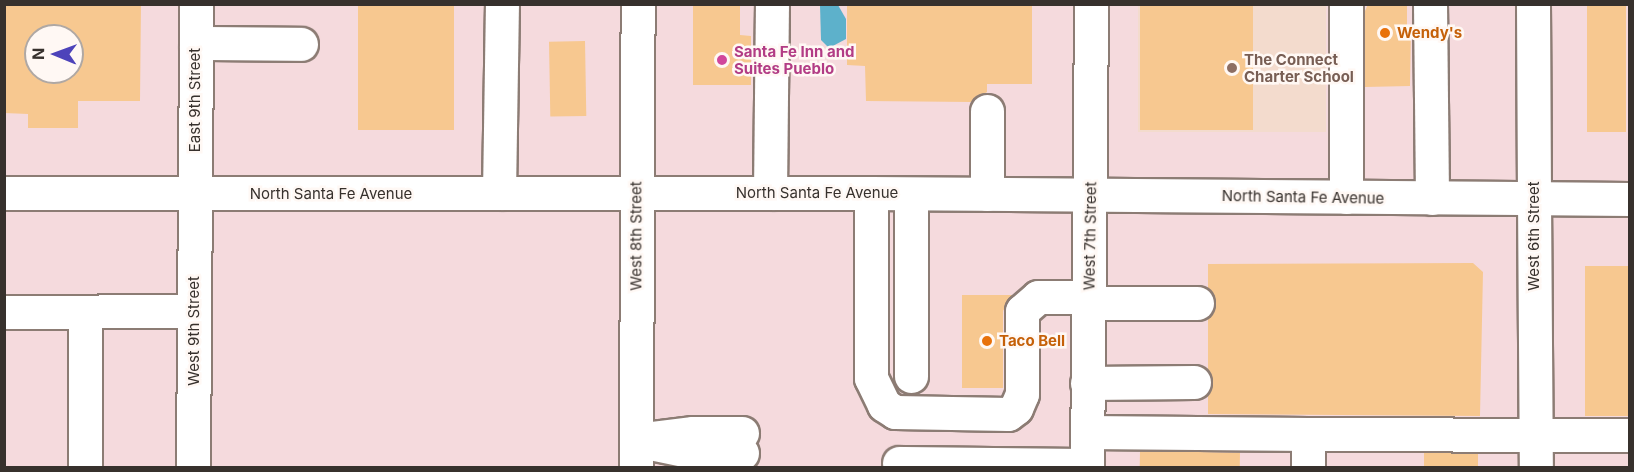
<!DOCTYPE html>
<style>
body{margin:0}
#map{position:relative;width:1634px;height:472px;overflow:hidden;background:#f9e8de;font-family:Inter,sans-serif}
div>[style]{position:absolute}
.commercial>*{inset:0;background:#f5dadd}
.built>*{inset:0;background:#f3dbcd;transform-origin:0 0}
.water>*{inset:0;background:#5db1cb}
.building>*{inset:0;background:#f7c890;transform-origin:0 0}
.roads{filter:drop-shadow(2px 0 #8c7c74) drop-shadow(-2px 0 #8c7c74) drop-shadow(0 2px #8c7c74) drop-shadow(0 -2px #8c7c74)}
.minor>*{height:33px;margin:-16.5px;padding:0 16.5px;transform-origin:16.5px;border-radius:16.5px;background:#fff}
.major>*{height:33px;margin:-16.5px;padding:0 16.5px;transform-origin:16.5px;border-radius:16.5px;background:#fff}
.dots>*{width:16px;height:16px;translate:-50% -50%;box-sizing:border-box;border:3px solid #fff8f4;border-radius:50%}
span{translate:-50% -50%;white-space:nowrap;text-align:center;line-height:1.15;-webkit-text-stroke:5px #fff8f4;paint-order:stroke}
.food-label{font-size:15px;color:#c56008;font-weight:700}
.left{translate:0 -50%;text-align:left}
.hotel-label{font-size:15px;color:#b23c85;font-weight:700}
.education-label{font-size:15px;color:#785e54;font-weight:700}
.street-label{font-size:15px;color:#37312d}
.frame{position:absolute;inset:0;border:6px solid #37312d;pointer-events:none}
.north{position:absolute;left:24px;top:24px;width:60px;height:60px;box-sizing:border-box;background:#fff8f4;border:2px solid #afa8a4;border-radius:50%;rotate:271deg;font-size:16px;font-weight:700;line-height:24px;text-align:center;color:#37312d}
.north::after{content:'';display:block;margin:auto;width:21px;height:27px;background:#4d43ba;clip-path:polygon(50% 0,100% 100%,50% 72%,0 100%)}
</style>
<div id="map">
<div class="commercial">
<div style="clip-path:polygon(evenodd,4px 5px,1629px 5px,1629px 467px,5px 467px,4px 5px,36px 36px,72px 36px,72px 72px,36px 72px,36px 36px)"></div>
</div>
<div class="built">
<div style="left:1138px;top:5px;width:188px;height:127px"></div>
</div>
<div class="water">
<div style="clip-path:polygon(820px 5px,838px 5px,846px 19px,846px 39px,829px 48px,821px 40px)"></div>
</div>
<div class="building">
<div style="clip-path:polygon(evenodd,4px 4px,141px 4px,140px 101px,78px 101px,78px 128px,28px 128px,28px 114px,4px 113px,4px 4px,36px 36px,72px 36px,72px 72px,36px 72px,36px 36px)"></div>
<div style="left:358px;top:4px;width:96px;height:126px"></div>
<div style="clip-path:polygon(693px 4px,740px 4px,740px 35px,751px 36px,751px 85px,693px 85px)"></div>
<div style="clip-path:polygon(847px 4px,1032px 4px,1032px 84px,987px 84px,987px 92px,971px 102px,866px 101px,865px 66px,847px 65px)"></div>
<div style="left:1140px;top:4px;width:113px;height:126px"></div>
<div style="clip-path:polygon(1368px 4px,1407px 4px,1407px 26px,1411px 25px,1410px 86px,1365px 87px,1365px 11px)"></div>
<div style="left:1587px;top:4px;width:39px;height:128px"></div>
<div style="left:585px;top:41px;width:75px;height:36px;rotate:89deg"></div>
<div style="clip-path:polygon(1473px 263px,1483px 272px,1480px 416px,1208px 414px,1208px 394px,1213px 382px,1208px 370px,1208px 318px,1216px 302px,1208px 288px,1208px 264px)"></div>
<div style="left:1585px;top:266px;width:44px;height:150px"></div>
<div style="clip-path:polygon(962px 295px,1012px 295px,1003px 311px,1003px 388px,962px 388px)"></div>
<div style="left:1140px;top:451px;width:100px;height:17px;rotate:1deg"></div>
<div style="left:1424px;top:453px;width:54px;height:15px"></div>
</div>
<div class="roads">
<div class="minor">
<div style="left:1430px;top:4px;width:194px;rotate:89.4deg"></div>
<div style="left:196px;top:43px;width:105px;rotate:0.5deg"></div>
<div style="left:987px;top:111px;width:83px;rotate:90deg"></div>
<div style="left:499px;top:193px;width:189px;rotate:-89.1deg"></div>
<div style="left:770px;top:193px;width:189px;rotate:-89.4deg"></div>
<div style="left:871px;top:193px;width:185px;rotate:90deg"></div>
<div style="left:871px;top:378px;width:30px;rotate:64deg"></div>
<div style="left:884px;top:405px;width:13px;rotate:32deg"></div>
<div style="left:895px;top:412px;width:113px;rotate:1deg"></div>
<div style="left:1008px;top:414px;width:10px;rotate:-37deg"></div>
<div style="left:1016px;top:408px;width:15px;rotate:-67deg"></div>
<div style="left:1022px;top:394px;width:83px;rotate:-90deg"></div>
<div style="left:1022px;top:311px;width:21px;rotate:-41deg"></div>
<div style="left:1038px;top:297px;width:51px"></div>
<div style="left:911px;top:194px;width:182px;rotate:90deg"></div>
<div style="left:1346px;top:197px;width:193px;rotate:-90deg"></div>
<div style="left:1534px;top:199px;width:269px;rotate:89.6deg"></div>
<div style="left:1089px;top:303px;width:108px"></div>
<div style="left:4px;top:312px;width:190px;rotate:-0.3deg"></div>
<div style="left:1087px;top:383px;width:107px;rotate:-0.5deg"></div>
<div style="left:1087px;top:432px;width:221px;rotate:0.5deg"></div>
<div style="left:742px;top:433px;width:49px;rotate:180deg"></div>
<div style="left:693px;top:433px;width:57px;rotate:173deg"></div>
<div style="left:636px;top:440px;width:58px;rotate:11.9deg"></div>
<div style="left:693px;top:452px;width:49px;rotate:1.2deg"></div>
<div style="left:899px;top:463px;width:188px;rotate:0.6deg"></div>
<div style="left:85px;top:468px;width:156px;rotate:-90deg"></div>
<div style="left:193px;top:468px;width:464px;rotate:-89.6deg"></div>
<div style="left:636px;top:468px;width:464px;rotate:-89.8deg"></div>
<div style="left:1087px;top:468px;width:464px;rotate:-89.5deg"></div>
<div style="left:1308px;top:468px;width:34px;rotate:-90deg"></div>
<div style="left:1308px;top:434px;width:322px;rotate:0.2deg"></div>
</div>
<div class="major">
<div style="left:1533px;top:4px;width:195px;rotate:89.7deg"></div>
<div style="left:4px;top:193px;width:867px"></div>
<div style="left:871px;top:193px;width:759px;rotate:0.45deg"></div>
</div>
</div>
<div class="dots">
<div style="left:1385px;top:33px;background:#e8710a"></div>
<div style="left:722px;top:60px;background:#d1479c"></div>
<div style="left:1232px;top:68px;background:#8d6e63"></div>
<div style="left:987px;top:341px;background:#e8710a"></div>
</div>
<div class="food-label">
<span class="left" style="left:1397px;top:33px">Wendy's</span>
<span class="left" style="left:999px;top:341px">Taco Bell</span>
</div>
<div class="hotel-label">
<span class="left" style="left:734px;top:60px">Santa Fe Inn and<br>Suites Pueblo</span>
</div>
<div class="education-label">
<span class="left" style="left:1244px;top:68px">The Connect<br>Charter School</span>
</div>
<div class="street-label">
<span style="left:195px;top:100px;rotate:-90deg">East 9th Street</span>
<span style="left:817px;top:193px">North Santa Fe Avenue</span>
<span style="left:331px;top:194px">North Santa Fe Avenue</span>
<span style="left:1303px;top:197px;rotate:1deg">North Santa Fe Avenue</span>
<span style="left:636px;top:236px;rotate:-90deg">West 8th Street</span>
<span style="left:1090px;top:236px;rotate:-89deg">West 7th Street</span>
<span style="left:1534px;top:236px;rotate:-90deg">West 6th Street</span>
<span style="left:194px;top:331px;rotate:-90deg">West 9th Street</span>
</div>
<div class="frame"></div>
<div class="north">N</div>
</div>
